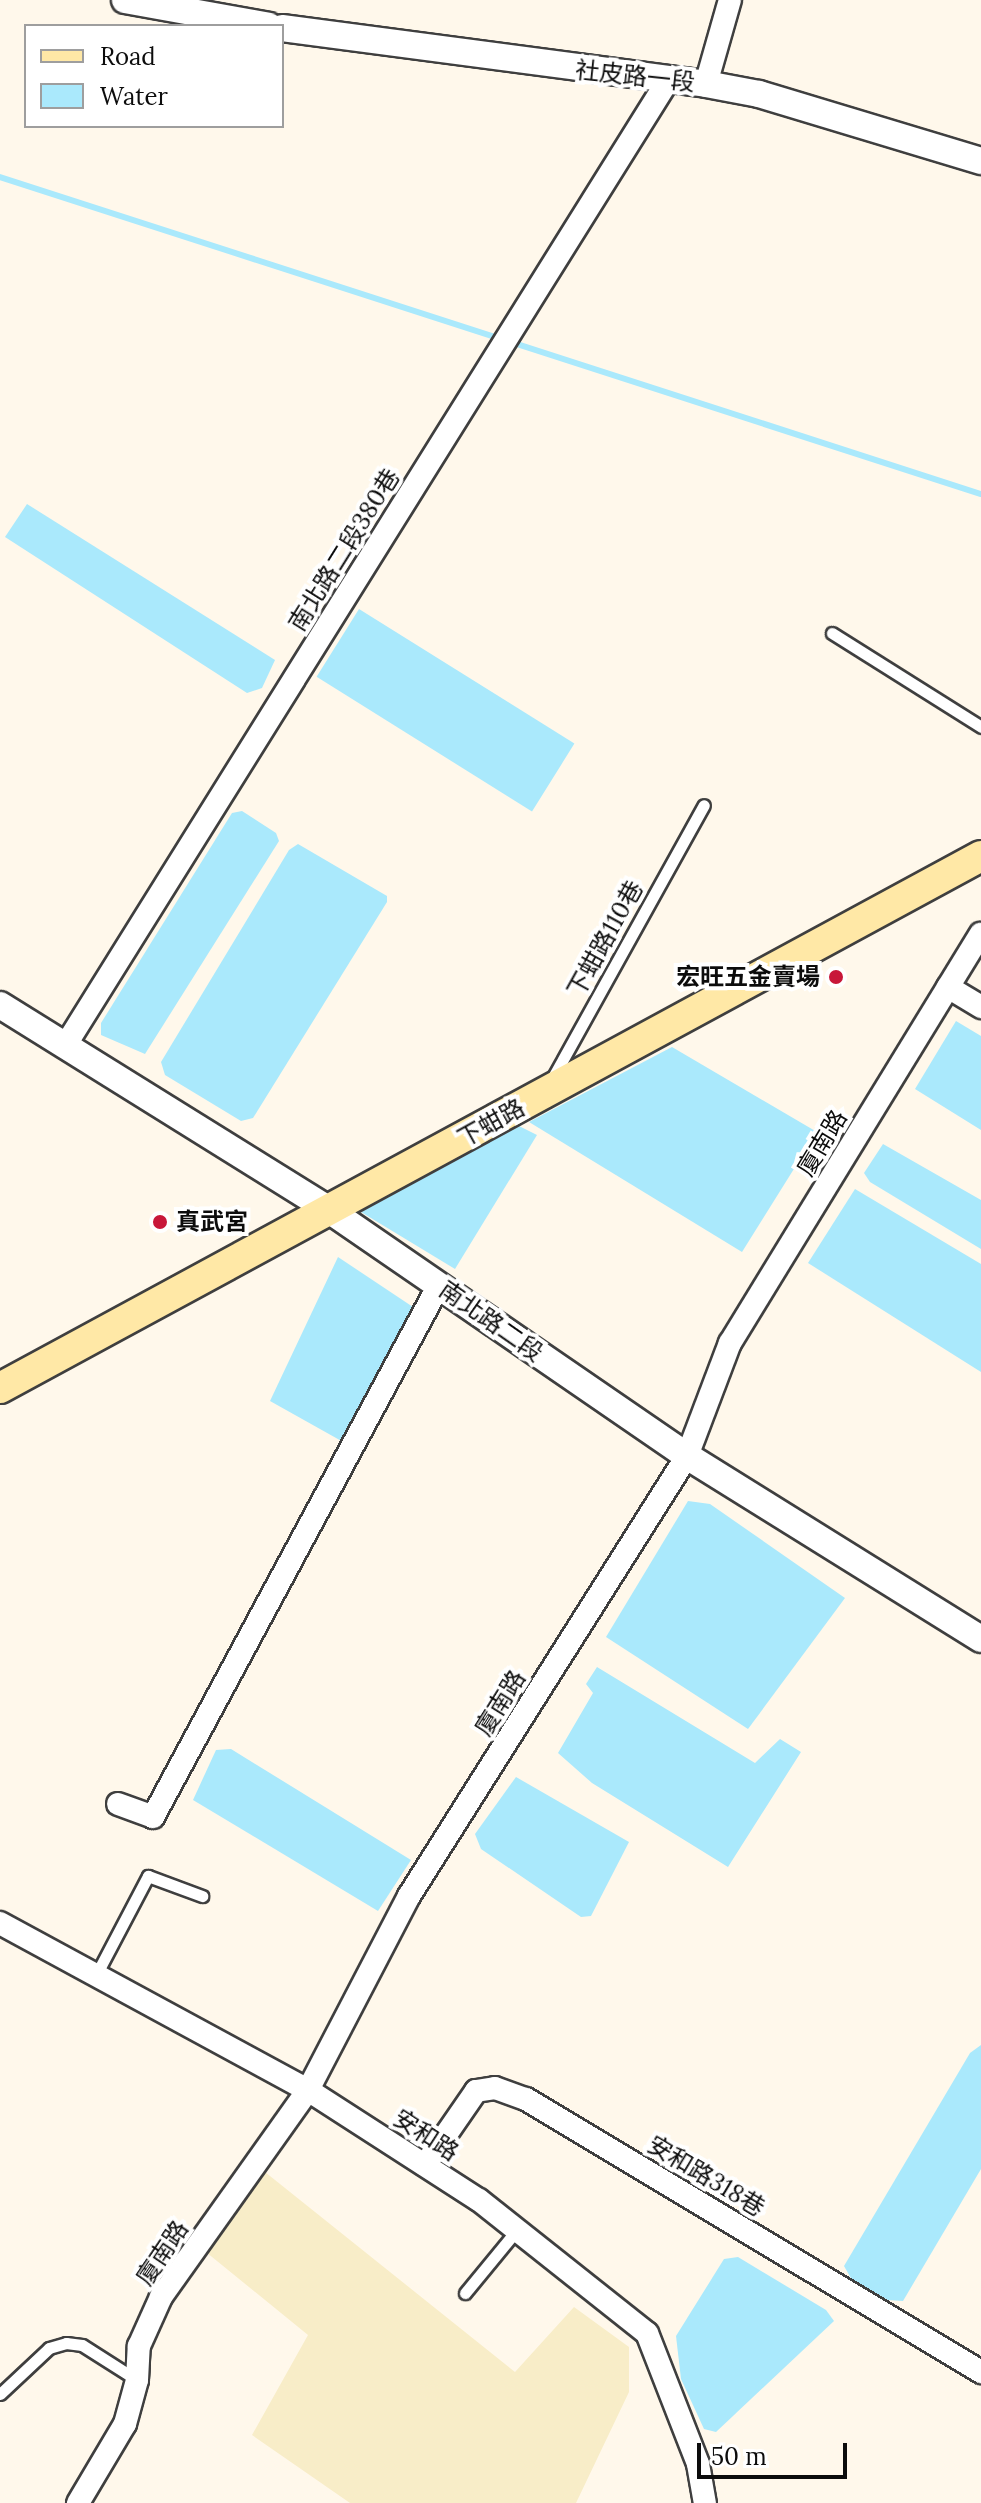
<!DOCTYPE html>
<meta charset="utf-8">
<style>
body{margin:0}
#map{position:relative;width:981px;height:2503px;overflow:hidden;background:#fff8eb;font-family:Lora,"Noto Sans TC",serif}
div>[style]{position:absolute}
.farmland>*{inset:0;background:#f8edc8}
.water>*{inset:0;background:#aae9fc;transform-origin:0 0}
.stream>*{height:6px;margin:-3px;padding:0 3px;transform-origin:3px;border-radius:3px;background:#aae9fc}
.roads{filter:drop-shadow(2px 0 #3f3f3f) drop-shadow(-2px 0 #3f3f3f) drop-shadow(0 2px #3f3f3f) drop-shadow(0 -2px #3f3f3f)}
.service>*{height:11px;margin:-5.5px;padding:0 5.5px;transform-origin:5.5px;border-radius:5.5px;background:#fff}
.minor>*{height:22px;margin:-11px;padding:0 11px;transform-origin:11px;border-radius:11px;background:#fff}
.tertiary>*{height:26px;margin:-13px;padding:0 13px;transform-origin:13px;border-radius:13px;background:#fff}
.secondary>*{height:30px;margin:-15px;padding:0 15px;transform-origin:15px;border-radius:15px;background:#ffe8a6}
.dots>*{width:22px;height:22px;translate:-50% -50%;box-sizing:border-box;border:4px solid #fff;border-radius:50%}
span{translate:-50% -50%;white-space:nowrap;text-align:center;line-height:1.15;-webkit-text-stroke:8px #fff;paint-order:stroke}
.street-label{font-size:24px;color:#0c0c0c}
.poi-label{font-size:24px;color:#0c0c0c;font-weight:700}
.right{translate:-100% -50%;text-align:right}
.left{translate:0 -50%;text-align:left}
.legend{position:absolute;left:24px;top:24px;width:260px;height:104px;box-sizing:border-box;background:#fff;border:2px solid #9e9e9e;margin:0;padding:10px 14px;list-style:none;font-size:24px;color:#0c0c0c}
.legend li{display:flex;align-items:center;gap:16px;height:40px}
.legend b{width:40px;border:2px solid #9e9e9e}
.scale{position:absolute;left:697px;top:2443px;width:150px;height:36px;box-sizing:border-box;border:4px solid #0c0c0c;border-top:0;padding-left:10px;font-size:24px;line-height:28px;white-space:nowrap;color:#0c0c0c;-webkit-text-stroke:6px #fff;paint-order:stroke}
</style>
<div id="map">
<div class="farmland">
<div style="clip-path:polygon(260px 2168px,515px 2372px,574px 2307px,629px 2347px,629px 2392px,576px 2503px,350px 2503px,252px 2435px,308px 2335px,201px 2248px)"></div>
</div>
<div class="water">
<div style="clip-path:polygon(27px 504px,275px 660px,262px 688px,247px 693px,5px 537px)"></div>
<div style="left:359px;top:609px;width:254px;height:80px;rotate:32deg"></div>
<div style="clip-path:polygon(242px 811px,276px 833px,279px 841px,145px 1054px,101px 1035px,101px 1023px,232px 813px)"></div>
<div style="clip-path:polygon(298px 844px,387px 896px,387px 902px,253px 1118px,241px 1121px,165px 1075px,161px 1062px,289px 850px)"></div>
<div style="clip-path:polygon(956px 1021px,981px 1036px,981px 1130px,915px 1089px)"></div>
<div style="clip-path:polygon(672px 1047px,817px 1132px,742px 1252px,529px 1122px)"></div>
<div style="clip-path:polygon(519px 1126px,537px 1135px,455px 1269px,361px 1212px)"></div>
<div style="clip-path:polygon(883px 1144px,981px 1200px,981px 1249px,870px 1182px,864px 1173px)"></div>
<div style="clip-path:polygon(855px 1189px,981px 1264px,981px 1372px,808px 1263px)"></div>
<div style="clip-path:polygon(338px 1257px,416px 1309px,345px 1443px,270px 1401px)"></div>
<div style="clip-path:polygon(688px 1501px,710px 1504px,845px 1598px,748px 1729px,606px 1637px)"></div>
<div style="clip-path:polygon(597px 1667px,755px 1763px,780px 1739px,801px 1752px,728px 1867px,592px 1783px,558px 1753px,593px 1693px,586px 1684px)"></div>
<div style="clip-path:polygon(231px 1749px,411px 1860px,378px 1911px,193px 1800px,216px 1750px)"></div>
<div style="clip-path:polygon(516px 1777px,629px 1842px,591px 1916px,581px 1917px,481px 1849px,475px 1834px)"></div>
<div style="clip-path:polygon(981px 2045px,981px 2169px,903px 2301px,888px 2300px,852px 2280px,844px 2266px,970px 2053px)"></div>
<div style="clip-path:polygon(738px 2257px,826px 2310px,834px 2321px,716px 2432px,704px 2429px,681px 2379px,676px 2336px,724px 2259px)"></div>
</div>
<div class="stream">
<div style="left:0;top:177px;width:1031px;rotate:17.91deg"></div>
</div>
<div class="roads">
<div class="service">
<div style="left:832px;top:633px;width:176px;rotate:32.2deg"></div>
<div style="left:552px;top:1079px;width:313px;rotate:-61deg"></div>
<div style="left:96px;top:1975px;width:112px;rotate:-62.3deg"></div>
<div style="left:148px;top:1876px;width:58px;rotate:20.3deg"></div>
<div style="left:465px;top:2293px;width:80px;rotate:-50.6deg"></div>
<div style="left:0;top:2394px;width:67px;rotate:-43.2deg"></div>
<div style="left:49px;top:2348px;width:18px;rotate:-16deg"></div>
<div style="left:66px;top:2343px;width:16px;rotate:7deg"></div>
<div style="left:82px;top:2345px;width:65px;rotate:32.5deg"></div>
</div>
<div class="minor">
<div style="left:706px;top:84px;width:87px;rotate:-74.1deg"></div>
<div style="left:948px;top:987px;width:39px;rotate:31deg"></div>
<div style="left:65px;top:1046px;width:1137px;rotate:-58.02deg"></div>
<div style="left:118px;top:1804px;width:37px;rotate:20deg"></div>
<div style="left:153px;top:1817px;width:604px;rotate:-61.74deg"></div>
<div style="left:0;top:1923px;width:350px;rotate:28.5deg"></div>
<div style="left:308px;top:2090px;width:203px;rotate:32.8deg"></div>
<div style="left:479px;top:2200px;width:214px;rotate:38.4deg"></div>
<div style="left:647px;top:2333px;width:141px;rotate:68.7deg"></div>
<div style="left:698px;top:2464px;width:40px;rotate:80deg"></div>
<div style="left:425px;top:2165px;width:90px;rotate:-55.4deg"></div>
<div style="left:476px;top:2091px;width:19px;rotate:-9deg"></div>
<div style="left:495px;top:2088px;width:33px;rotate:20deg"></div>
<div style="left:526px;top:2099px;width:531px;rotate:30.96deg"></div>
<div style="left:78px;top:2503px;width:92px;rotate:-59.3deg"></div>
<div style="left:125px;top:2424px;width:46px;rotate:-74.7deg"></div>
<div style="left:137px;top:2380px;width:34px;rotate:-87deg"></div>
<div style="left:139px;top:2346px;width:54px;rotate:-65.8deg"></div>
<div style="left:161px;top:2297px;width:254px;rotate:-54.6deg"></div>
<div style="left:308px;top:2090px;width:219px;rotate:-62.5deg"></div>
<div style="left:409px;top:1896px;width:520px;rotate:-57.71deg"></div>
<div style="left:687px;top:1456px;width:121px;rotate:-69.2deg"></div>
<div style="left:730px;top:1343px;width:480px;rotate:-58.5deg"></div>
</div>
<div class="tertiary">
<div style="left:125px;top:0;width:146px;rotate:10.2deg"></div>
<div style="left:282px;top:28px;width:428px;rotate:7.5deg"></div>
<div style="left:706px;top:84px;width:54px;rotate:10.7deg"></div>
<div style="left:759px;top:94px;width:232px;rotate:16.8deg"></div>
<div style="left:0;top:1005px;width:388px;rotate:31.9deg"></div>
<div style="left:329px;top:1210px;width:434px;rotate:34.5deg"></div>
<div style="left:687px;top:1456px;width:346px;rotate:31.9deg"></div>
</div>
<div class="secondary">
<div style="left:0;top:1388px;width:1116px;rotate:-28.47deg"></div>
</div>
</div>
<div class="dots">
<div style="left:836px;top:977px;background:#c81739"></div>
<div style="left:160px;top:1222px;background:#c81739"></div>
</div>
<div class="street-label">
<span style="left:635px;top:76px;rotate:6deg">社皮路一段</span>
<span style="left:344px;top:550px;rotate:-58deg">南北路二段380巷</span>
<span style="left:605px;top:939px;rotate:-61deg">下蚶路110巷</span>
<span style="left:491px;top:1123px;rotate:-29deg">下蚶路</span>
<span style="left:822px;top:1143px;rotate:-59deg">廈南路</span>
<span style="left:491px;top:1321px;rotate:35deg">南北路二段</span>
<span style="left:500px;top:1703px;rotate:-58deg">廈南路</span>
<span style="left:426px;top:2135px;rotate:33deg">安和路</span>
<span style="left:706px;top:2176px;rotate:31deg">安和路318巷</span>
<span style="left:162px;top:2253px;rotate:-56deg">廈南路</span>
</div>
<div class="poi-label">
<span class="right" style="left:820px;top:977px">宏旺五金賣場</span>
<span class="left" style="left:176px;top:1222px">真武宮</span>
</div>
<ul class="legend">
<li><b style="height:10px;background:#ffe8a6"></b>Road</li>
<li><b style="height:22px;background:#aae9fc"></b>Water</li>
</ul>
<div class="scale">50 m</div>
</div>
